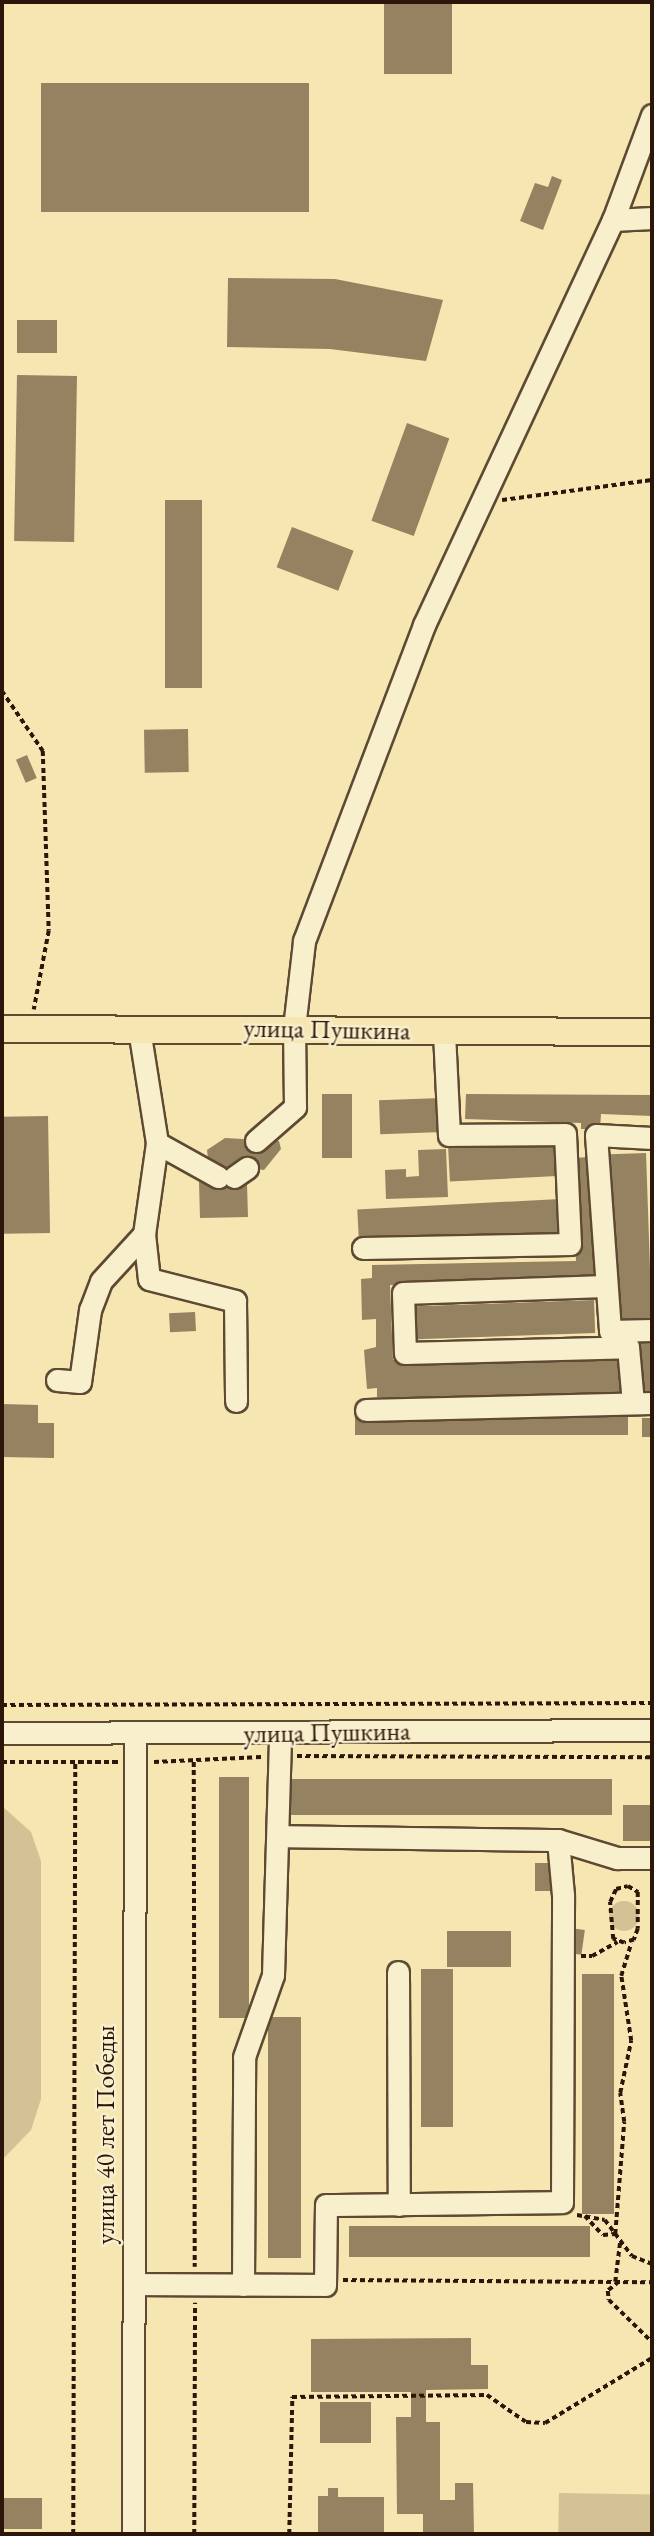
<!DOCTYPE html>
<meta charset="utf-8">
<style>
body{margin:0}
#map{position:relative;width:654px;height:2536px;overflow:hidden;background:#f5e6b2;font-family:"EB Garamond",serif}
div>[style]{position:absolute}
.green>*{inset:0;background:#d3c295;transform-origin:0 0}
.round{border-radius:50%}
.building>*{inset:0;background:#958261;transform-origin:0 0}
.path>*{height:3.5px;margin-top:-1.75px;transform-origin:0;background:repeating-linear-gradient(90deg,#2c1509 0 5px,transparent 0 8.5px)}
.roads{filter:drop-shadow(2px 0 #5e4933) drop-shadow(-2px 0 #5e4933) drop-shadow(0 2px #5e4933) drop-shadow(0 -2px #5e4933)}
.minor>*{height:21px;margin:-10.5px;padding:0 10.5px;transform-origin:10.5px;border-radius:10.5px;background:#f8efcd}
.major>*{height:26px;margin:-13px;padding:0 13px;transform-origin:13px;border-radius:13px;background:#f5e6b2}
span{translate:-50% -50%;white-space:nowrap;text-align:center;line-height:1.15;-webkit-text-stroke:5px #f8efcd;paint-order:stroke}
.street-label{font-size:26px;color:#2c1509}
.frame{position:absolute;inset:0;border:4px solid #2c1509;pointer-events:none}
</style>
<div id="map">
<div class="green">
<div style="clip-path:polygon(2px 1806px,31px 1832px,41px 1861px,41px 2099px,31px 2130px,2px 2160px)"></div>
<div class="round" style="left:609px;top:1901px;width:30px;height:30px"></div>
<div style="left:559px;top:2493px;width:93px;height:41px;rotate:1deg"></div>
</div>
<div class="building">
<div style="left:384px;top:2px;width:68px;height:72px"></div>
<div style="left:41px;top:83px;width:268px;height:129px"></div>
<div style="clip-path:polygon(552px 176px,562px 180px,543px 230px,520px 221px,535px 183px,548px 187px)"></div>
<div style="clip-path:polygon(228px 278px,335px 279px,443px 300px,426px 361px,330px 349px,227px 347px)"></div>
<div style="left:17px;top:320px;width:40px;height:33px"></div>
<div style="left:17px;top:375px;width:60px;height:166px;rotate:1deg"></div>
<div style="left:407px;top:423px;width:45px;height:104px;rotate:20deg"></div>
<div style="left:165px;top:500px;width:37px;height:188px"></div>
<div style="left:292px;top:527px;width:66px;height:43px;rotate:21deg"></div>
<div style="left:188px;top:729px;width:43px;height:44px;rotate:89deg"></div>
<div style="left:27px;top:755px;width:25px;height:12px;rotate:67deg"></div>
<div style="left:322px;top:1094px;width:30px;height:64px"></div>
<div style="clip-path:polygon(466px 1094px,652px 1095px,652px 1116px,601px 1114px,600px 1129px,581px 1129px,581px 1123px,465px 1119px)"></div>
<div style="left:441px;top:1098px;width:34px;height:62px;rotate:88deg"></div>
<div style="left:48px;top:1116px;width:117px;height:46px;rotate:89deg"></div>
<div style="clip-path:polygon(225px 1138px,279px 1141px,281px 1149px,264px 1170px,247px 1168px,234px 1177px,232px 1187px,247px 1184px,248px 1217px,200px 1218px,199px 1182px,218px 1177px,219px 1163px,208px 1159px,207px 1150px)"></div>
<div style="left:555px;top:1142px;width:34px;height:107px;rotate:87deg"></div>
<div style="clip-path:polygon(446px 1149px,448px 1197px,386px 1199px,385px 1170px,406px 1169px,406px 1177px,419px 1176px,418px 1150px)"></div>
<div style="left:646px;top:1153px;width:173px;height:36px;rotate:88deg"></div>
<div style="clip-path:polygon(590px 1157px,594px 1277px,390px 1285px,393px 1360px,623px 1356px,627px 1398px,377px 1397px,377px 1388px,367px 1389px,364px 1350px,376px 1347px,376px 1319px,362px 1320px,361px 1279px,372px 1278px,372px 1265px,576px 1261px,572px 1158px)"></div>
<div style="left:560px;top:1199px;width:33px;height:203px;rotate:87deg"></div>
<div style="left:594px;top:1300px;width:33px;height:179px;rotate:88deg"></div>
<div style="left:195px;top:1312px;width:19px;height:26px;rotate:87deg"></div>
<div style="left:636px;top:1340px;width:16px;height:55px"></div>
<div style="clip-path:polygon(2px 1404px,38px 1405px,38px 1423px,54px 1423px,54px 1458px,2px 1457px)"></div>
<div style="left:628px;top:1417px;width:18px;height:273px;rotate:90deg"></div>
<div style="left:642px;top:1418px;width:10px;height:19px"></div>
<div style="left:219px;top:1777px;width:30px;height:241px"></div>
<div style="left:612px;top:1779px;width:36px;height:321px;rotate:90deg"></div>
<div style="left:652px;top:1805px;width:36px;height:29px;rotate:90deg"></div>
<div style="left:535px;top:1863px;width:19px;height:28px"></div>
<div style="left:570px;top:1928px;width:15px;height:25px;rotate:8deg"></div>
<div style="left:447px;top:1931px;width:64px;height:36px"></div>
<div style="left:421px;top:1969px;width:32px;height:158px"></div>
<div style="left:582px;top:1974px;width:32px;height:240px"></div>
<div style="left:301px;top:2017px;width:241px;height:33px;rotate:90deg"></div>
<div style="left:349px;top:2226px;width:241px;height:31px"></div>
<div style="clip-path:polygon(471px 2338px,471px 2365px,488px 2365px,488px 2389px,426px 2390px,426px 2422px,440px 2422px,440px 2500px,455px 2500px,455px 2483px,473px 2483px,474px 2534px,423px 2534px,423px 2514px,397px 2514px,396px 2417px,411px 2417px,411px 2392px,311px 2392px,311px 2339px)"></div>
<div style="left:320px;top:2402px;width:51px;height:41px"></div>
<div style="clip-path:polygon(328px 2488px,338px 2488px,338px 2497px,384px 2497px,384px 2534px,318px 2534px,318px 2496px,328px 2496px)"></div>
<div style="left:2px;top:2498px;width:40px;height:31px"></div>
</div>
<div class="path">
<div style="left:502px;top:500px;width:151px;rotate:-7.6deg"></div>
<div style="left:2px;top:691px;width:73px;rotate:55.7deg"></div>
<div style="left:43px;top:751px;width:180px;rotate:88.1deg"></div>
<div style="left:49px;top:931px;width:80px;rotate:100.8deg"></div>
<div style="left:2px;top:1705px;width:650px;rotate:-0.18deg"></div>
<div style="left:297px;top:1756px;width:355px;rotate:0.2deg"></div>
<div style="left:2px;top:1762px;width:116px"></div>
<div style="left:154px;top:1762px;width:108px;rotate:-2.7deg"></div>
<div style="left:194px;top:1762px;width:505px;rotate:89.89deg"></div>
<div style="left:628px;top:1886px;width:12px;rotate:31deg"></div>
<div style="left:638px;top:1892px;width:37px;rotate:90deg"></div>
<div style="left:638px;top:1929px;width:12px;rotate:110deg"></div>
<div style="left:634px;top:1940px;width:10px;rotate:163deg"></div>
<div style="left:624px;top:1943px;width:12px;rotate:-160deg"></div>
<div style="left:613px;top:1939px;width:37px;rotate:-95deg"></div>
<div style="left:610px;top:1902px;width:14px;rotate:-65deg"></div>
<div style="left:616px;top:1889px;width:12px;rotate:-14deg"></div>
<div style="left:581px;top:1956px;width:11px"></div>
<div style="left:592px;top:1956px;width:29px;rotate:-29deg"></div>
<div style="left:577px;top:2215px;width:28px;rotate:10deg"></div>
<div style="left:605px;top:2220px;width:45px;rotate:53.1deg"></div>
<div style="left:632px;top:2256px;width:22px;rotate:22deg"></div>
<div style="left:585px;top:2216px;width:26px;rotate:47deg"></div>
<div style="left:603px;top:2235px;width:12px;rotate:-5deg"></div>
<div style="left:615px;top:2234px;width:112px;rotate:-85.4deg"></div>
<div style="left:624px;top:2122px;width:29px;rotate:-98deg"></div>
<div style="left:620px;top:2093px;width:53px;rotate:-78.1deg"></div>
<div style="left:631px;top:2041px;width:66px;rotate:-98.7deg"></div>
<div style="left:621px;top:1976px;width:34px;rotate:-73deg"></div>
<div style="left:343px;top:2280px;width:309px;rotate:0.4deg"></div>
<div style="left:615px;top:2282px;width:41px;rotate:-83deg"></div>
<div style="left:619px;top:2282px;width:14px;rotate:141deg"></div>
<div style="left:608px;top:2291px;width:9px;rotate:84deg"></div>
<div style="left:609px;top:2300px;width:60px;rotate:44.3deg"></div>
<div style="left:73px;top:2534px;width:771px;rotate:-89.85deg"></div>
<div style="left:194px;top:2534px;width:231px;rotate:-89.8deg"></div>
<div style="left:289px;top:2534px;width:137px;rotate:-88.7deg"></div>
<div style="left:292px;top:2397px;width:195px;rotate:-0.6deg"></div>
<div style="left:487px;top:2395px;width:47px;rotate:34.7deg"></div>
<div style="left:526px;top:2422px;width:19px;rotate:3deg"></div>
<div style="left:545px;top:2423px;width:125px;rotate:-31.3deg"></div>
</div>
<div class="roads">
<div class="minor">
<div style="left:613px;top:220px;width:39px;rotate:-3deg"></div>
<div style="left:139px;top:1029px;width:115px;rotate:81deg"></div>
<div style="left:157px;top:1143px;width:92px;rotate:98.1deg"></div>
<div style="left:144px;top:1234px;width:45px;rotate:83.7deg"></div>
<div style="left:149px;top:1279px;width:89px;rotate:14.3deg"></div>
<div style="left:235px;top:1301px;width:100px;rotate:89.4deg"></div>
<div style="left:652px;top:1138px;width:56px;rotate:-176.9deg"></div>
<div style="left:596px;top:1135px;width:196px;rotate:85.9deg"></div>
<div style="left:610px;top:1331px;width:42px;rotate:-1.4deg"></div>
<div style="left:256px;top:1141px;width:52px;rotate:-41.1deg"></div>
<div style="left:295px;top:1107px;width:79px;rotate:-90.7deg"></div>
<div style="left:294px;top:1028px;width:88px;rotate:-83.4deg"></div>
<div style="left:304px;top:941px;width:338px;rotate:-69.2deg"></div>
<div style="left:424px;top:625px;width:447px;rotate:-65deg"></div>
<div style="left:613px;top:220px;width:112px;rotate:-69.6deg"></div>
<div style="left:157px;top:1143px;width:70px;rotate:29.1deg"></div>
<div style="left:234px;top:1177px;width:16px;rotate:-35deg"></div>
<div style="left:363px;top:1248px;width:207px;rotate:-1.1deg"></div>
<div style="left:570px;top:1244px;width:110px;rotate:-92.6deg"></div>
<div style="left:565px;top:1134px;width:116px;rotate:179.5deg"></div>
<div style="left:449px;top:1135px;width:104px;rotate:-92.8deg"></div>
<div style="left:605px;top:1286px;width:202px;rotate:178deg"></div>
<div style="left:403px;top:1293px;width:60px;rotate:88.1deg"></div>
<div style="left:405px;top:1353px;width:223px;rotate:-1.5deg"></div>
<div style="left:628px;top:1347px;width:56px;rotate:84.9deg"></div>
<div style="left:57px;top:1380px;width:23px;rotate:5deg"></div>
<div style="left:80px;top:1382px;width:73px;rotate:-82.1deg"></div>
<div style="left:90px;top:1310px;width:31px;rotate:-69deg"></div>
<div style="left:101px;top:1281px;width:64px;rotate:-47.5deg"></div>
<div style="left:366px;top:1410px;width:286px;rotate:-1.4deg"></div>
<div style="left:2px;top:1733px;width:650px;rotate:-0.26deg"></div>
<div style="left:558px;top:1840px;width:62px;rotate:17deg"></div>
<div style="left:617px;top:1858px;width:35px"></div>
<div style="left:398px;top:1972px;width:233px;rotate:89.8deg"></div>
<div style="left:134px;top:2284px;width:191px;rotate:0.3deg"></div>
<div style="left:325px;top:2285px;width:80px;rotate:-89.3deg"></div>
<div style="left:326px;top:2205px;width:236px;rotate:-0.7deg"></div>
<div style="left:562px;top:2202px;width:307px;rotate:-89.8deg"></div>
<div style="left:563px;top:1895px;width:55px;rotate:-95.2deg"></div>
<div style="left:558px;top:1840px;width:278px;rotate:-179.2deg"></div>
<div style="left:243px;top:2285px;width:228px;rotate:-89.7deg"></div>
<div style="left:244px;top:2057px;width:87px;rotate:-70.5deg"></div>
<div style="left:273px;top:1975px;width:241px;rotate:-88.3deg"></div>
<div style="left:133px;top:2534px;width:799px;rotate:-89.86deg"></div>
</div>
<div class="major">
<div style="left:2px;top:1029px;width:650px;rotate:0.26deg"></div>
</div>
</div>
<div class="street-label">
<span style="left:327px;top:1030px;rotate:1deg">улица Пушкина</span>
<span style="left:327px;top:1733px;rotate:-1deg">улица Пушкина</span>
<span style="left:106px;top:2135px;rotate:-90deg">улица 40 лет Победы</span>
</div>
<div class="frame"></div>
</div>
